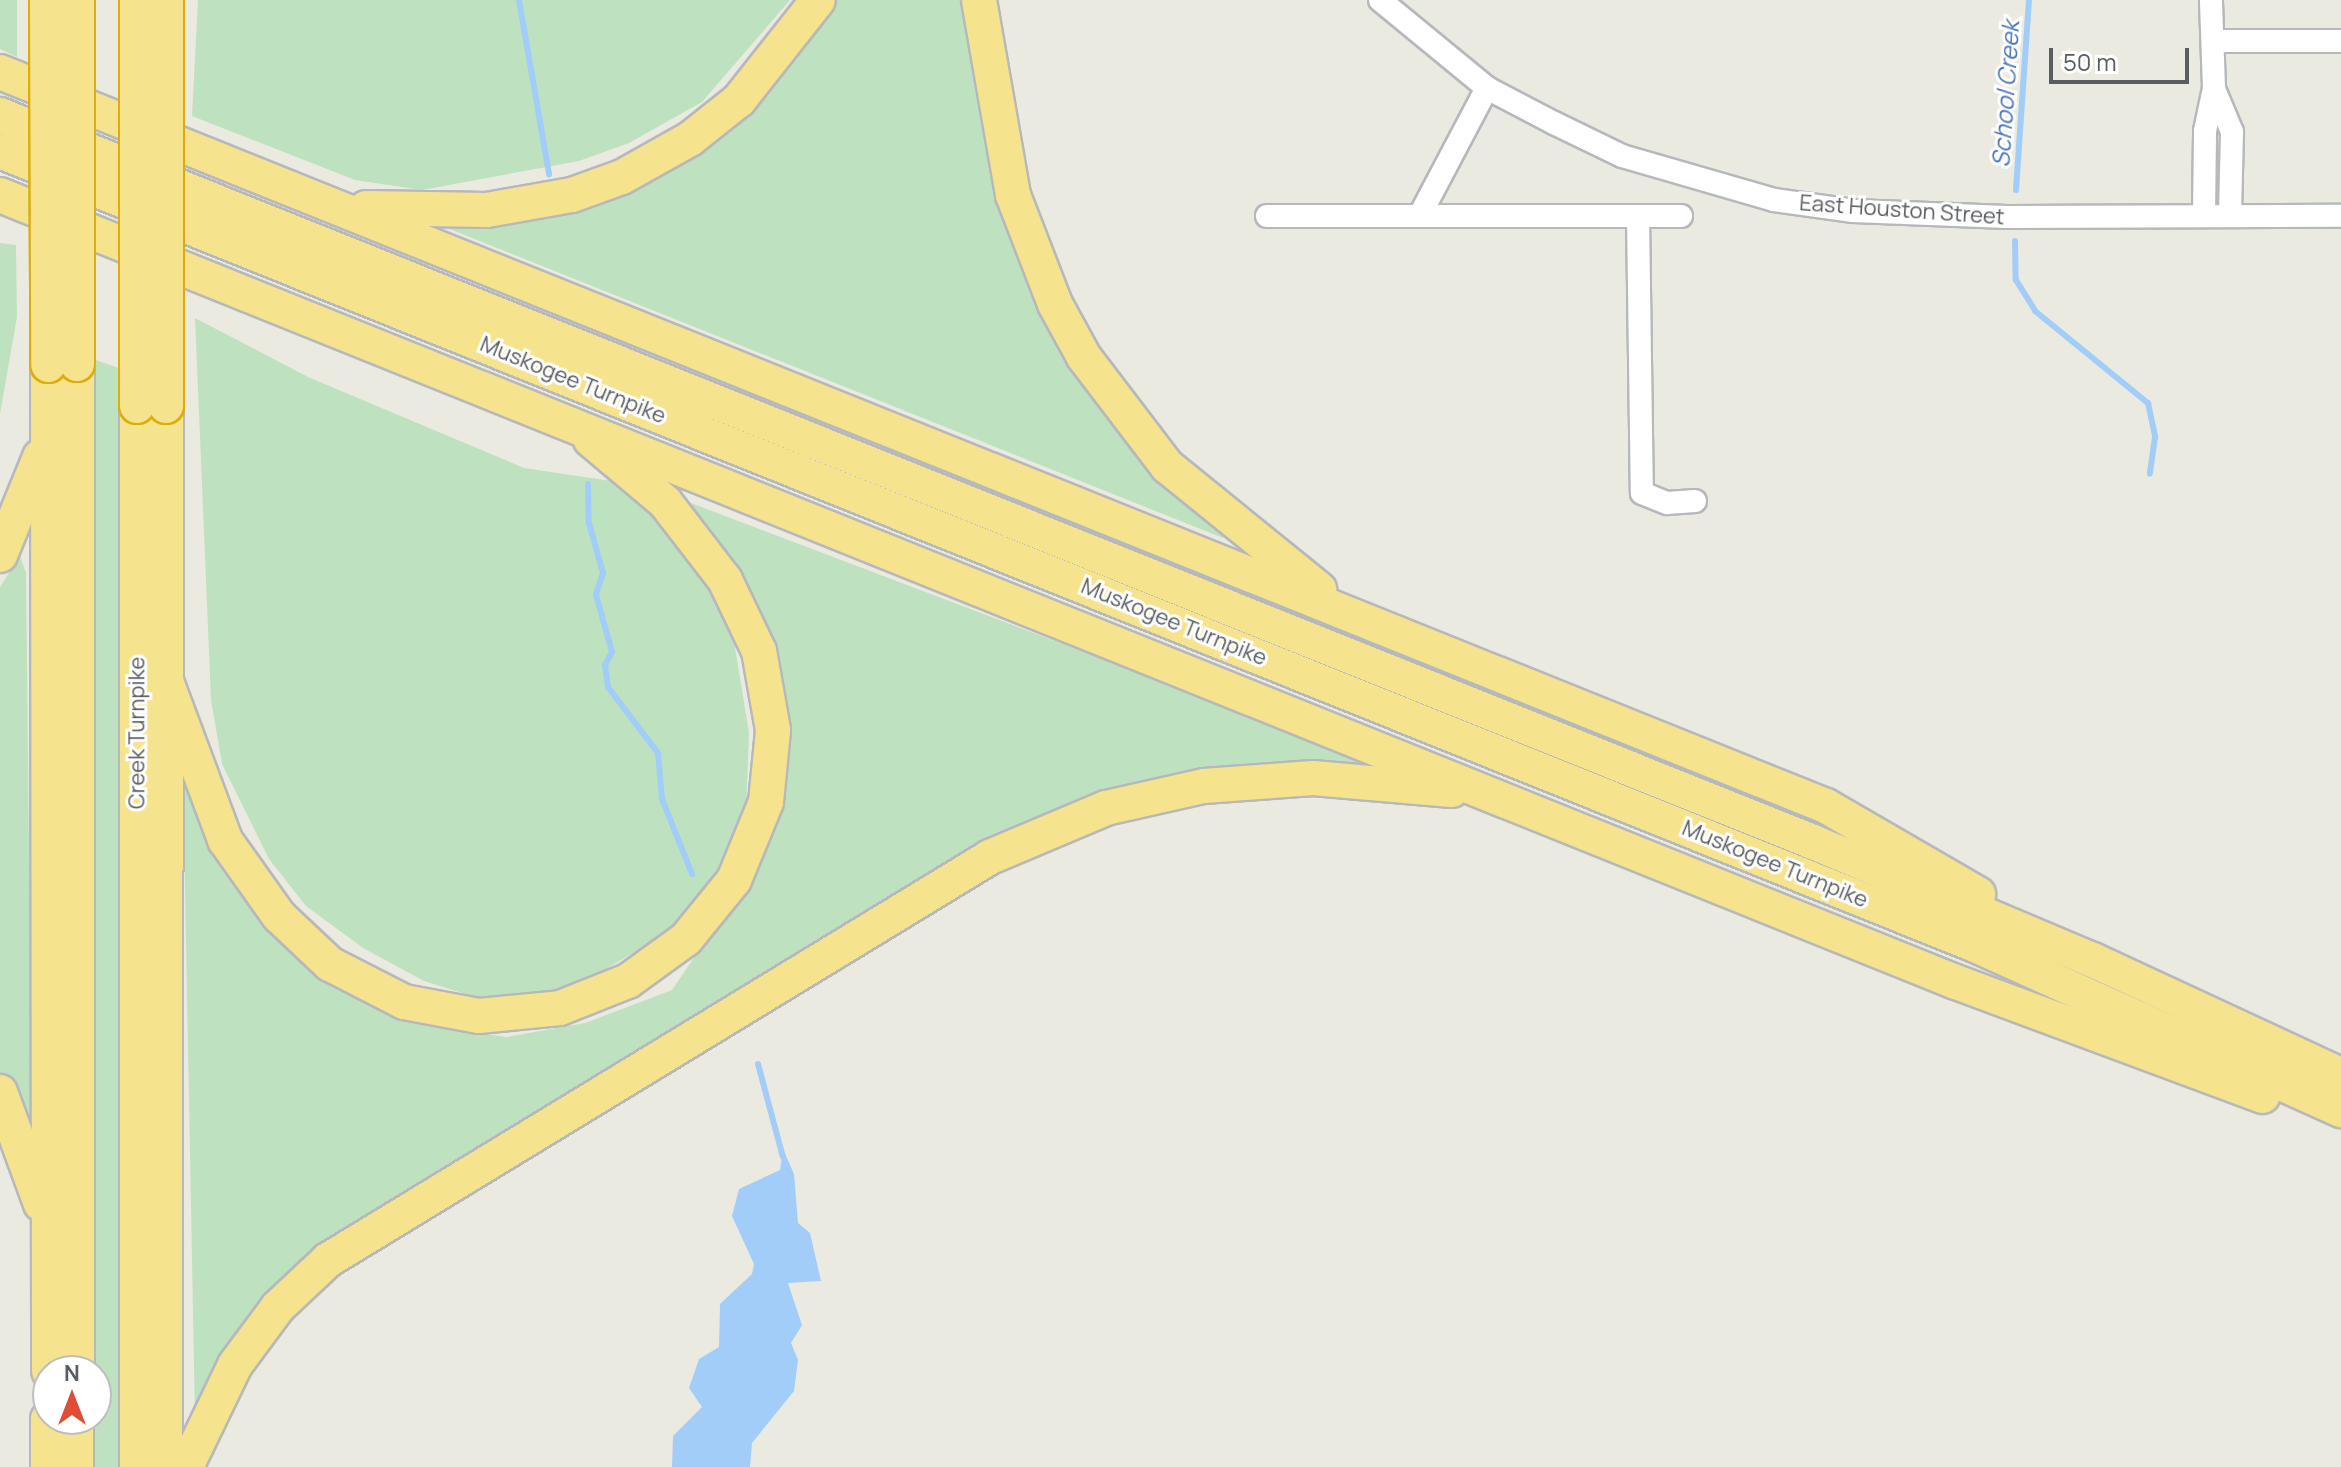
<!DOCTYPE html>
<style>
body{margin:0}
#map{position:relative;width:2341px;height:1467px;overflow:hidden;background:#ebeae0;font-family:Manrope,sans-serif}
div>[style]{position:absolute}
.green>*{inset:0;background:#bee2c0}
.water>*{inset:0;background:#a2cdf9}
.stream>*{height:6px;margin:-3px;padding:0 3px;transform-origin:3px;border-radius:3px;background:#a2cdf9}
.roads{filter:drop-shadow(2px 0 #b6b8bc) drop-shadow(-2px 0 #b6b8bc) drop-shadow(0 2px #b6b8bc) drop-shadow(0 -2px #b6b8bc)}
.minor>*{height:22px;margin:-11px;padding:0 11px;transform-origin:11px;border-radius:11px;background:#fff}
.highway>*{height:34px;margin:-17px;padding:0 17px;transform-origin:17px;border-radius:17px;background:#f6e38d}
.bridges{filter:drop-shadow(2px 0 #ddad0e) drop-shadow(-2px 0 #ddad0e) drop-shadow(0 2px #ddad0e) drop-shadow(0 -2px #ddad0e)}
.highway-bridge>*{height:34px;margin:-17px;padding:0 17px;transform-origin:17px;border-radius:17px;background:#f6e38d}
span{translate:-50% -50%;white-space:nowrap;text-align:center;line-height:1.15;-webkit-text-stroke:6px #fff;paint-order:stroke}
.street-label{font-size:22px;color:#595c60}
.water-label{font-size:24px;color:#4776ba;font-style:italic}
.north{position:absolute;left:32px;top:1355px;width:80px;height:80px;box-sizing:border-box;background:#fff;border:2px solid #bdbebf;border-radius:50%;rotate:0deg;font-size:22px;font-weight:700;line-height:32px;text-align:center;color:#595c60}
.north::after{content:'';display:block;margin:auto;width:28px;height:36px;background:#dd4e34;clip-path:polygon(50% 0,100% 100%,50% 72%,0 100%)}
.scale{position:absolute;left:2049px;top:48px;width:140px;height:36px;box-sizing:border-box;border:4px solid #595c60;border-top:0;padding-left:10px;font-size:24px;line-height:28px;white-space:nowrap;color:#595c60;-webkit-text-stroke:6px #fff;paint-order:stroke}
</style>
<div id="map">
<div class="green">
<div style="clip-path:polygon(0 0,17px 0,17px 57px,0 49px)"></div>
<div style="clip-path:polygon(198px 0,790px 0,702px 102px,629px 143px,579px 161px,422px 190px,355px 180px,192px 116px)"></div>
<div style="clip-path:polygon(829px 0,970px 0,1053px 321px,1225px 531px,1223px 538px,437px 224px,646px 178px)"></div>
<div style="clip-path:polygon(0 243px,16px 245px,17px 317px,0 414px)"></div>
<div style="clip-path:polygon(195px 318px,308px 377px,524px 468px,625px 483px,689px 552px,732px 629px,749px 733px,746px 809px,720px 873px,667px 932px,598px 974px,551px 992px,475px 997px,424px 981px,363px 948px,306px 906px,269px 859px,222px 764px,211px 700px)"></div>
<div style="clip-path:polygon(90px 358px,122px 369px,122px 1467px,89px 1467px,89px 1419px,96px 1419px,96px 1371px,89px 1371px)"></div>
<div style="clip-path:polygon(683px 500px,1385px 766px,1323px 765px,1140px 788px,368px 1219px,195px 1419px,183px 781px,190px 780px,244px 896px,297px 960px,408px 1021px,506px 1037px,585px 1023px,672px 990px,759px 862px,783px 723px)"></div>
<div style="clip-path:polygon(20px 556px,26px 573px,32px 1127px,22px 1123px,0 1077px,0 587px)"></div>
</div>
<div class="water">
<div style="clip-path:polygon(783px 1149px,794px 1174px,798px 1223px,810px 1233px,821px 1281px,788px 1283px,802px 1325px,791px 1343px,798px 1360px,794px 1391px,752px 1443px,750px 1467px,672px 1467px,673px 1436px,702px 1407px,689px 1388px,699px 1359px,719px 1347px,720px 1304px,752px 1274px,754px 1264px,732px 1216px,739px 1189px,780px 1170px)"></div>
</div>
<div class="stream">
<div style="left:519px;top:0;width:177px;rotate:80.2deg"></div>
<div style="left:2016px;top:190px;width:190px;rotate:-86.1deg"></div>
<div style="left:2015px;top:241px;width:39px;rotate:89deg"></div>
<div style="left:2016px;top:280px;width:36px;rotate:58deg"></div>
<div style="left:2035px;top:311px;width:146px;rotate:39.2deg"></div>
<div style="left:2148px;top:403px;width:35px;rotate:78deg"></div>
<div style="left:2155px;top:437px;width:37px;rotate:98deg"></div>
<div style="left:588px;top:484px;width:39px;rotate:89deg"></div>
<div style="left:589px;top:523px;width:52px;rotate:74.4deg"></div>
<div style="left:603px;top:573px;width:23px;rotate:108deg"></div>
<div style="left:596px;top:595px;width:59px;rotate:74.3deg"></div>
<div style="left:612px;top:652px;width:15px;rotate:118deg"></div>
<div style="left:605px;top:665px;width:22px;rotate:82deg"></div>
<div style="left:608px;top:687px;width:83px;rotate:52.9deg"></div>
<div style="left:658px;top:753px;width:46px;rotate:85deg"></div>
<div style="left:662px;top:799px;width:81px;rotate:68.2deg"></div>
<div style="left:758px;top:1064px;width:96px;rotate:75deg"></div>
</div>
<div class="roads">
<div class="minor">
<div style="left:1380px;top:0;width:139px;rotate:39.4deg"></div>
<div style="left:1487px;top:88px;width:76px;rotate:27.6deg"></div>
<div style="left:1554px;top:123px;width:76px;rotate:25.9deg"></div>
<div style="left:1622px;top:156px;width:158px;rotate:16.1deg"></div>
<div style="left:1774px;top:200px;width:80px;rotate:7.9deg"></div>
<div style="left:1853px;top:211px;width:154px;rotate:2.2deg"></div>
<div style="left:2007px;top:217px;width:334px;rotate:-0.2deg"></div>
<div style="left:2213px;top:41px;width:128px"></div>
<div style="left:2214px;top:89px;width:47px;rotate:67.3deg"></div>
<div style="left:2232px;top:132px;width:84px;rotate:91.4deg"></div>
<div style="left:1420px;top:215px;width:144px;rotate:-62.2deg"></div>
<div style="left:1267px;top:216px;width:414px"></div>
<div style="left:1638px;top:216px;width:277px;rotate:89.2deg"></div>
<div style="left:1642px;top:493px;width:27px;rotate:22deg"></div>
<div style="left:1667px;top:503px;width:28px;rotate:-4deg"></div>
<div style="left:2204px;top:216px;width:85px;rotate:-89.3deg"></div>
<div style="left:2205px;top:131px;width:44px;rotate:-78.2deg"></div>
<div style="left:2214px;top:88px;width:88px;rotate:-92deg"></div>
</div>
<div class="highway">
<div style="left:979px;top:0;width:198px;rotate:80.1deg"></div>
<div style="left:1013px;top:195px;width:117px;rotate:68.9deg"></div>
<div style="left:1055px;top:304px;width:60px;rotate:61.3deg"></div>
<div style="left:1084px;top:357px;width:137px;rotate:52.7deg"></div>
<div style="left:1167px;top:466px;width:196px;rotate:39deg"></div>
<div style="left:0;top:72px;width:1968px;rotate:21.9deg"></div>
<div style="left:1826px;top:806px;width:176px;rotate:30.1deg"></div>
<div style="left:0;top:115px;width:1953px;rotate:21.85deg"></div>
<div style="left:1813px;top:842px;width:304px;rotate:22.9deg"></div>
<div style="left:2093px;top:960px;width:273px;rotate:24.9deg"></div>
<div style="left:0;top:151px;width:2126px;rotate:21.9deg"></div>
<div style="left:1973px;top:944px;width:404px;rotate:24.3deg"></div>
<div style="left:0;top:195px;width:2108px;rotate:21.92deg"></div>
<div style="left:1956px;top:982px;width:327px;rotate:20.4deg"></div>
<div style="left:366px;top:208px;width:121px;rotate:0.9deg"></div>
<div style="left:487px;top:210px;width:86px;rotate:-10deg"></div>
<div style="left:572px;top:195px;width:53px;rotate:-19.8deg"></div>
<div style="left:622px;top:177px;width:78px;rotate:-29.2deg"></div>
<div style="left:690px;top:139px;width:63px;rotate:-38.5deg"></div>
<div style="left:739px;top:100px;width:127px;rotate:-51.7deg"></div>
<div style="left:48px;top:365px;width:1006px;rotate:89.94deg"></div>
<div style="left:137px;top:406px;width:1061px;rotate:90deg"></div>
<div style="left:0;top:555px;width:106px;rotate:-67.8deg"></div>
<div style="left:166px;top:681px;width:170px;rotate:69.6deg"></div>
<div style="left:225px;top:840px;width:93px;rotate:54.6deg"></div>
<div style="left:279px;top:916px;width:70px;rotate:43.3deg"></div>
<div style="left:330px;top:964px;width:83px;rotate:27.2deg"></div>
<div style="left:404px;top:1002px;width:76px;rotate:10.6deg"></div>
<div style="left:479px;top:1016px;width:81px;rotate:-5.6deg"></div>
<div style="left:560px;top:1008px;width:73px;rotate:-21.7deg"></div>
<div style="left:628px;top:981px;width:72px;rotate:-35.9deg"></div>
<div style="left:686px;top:939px;width:76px;rotate:-50.9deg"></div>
<div style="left:734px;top:880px;width:84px;rotate:-67.7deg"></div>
<div style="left:766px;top:802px;width:72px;rotate:-84.4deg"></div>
<div style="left:773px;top:730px;width:80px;rotate:-100deg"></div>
<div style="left:759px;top:651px;width:79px;rotate:-115.6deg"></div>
<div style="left:725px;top:580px;width:98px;rotate:-127.6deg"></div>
<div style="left:665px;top:502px;width:97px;rotate:-140deg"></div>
<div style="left:0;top:1092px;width:119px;rotate:69.9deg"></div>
<div style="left:77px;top:1371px;width:1007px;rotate:-90deg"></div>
<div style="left:48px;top:1467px;width:48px;rotate:-90deg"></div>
<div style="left:76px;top:1467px;width:48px;rotate:-90deg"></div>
<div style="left:165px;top:1467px;width:1061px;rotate:-89.95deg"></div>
<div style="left:186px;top:1467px;width:113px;rotate:-64.3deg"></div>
<div style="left:235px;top:1365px;width:72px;rotate:-53.4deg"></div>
<div style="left:278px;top:1307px;width:69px;rotate:-43.2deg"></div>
<div style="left:328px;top:1260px;width:775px;rotate:-31.33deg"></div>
<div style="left:990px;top:857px;width:126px;rotate:-22.9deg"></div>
<div style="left:1106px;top:808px;width:100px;rotate:-12.7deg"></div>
<div style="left:1204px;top:786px;width:109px;rotate:-4.2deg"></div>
<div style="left:1313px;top:778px;width:139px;rotate:5deg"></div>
</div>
</div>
<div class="bridges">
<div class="highway-bridge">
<div style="left:47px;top:0;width:365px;rotate:89.8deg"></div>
<div style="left:77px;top:0;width:364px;rotate:90deg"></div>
<div style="left:137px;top:0;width:406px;rotate:90deg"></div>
<div style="left:166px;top:0;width:406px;rotate:90deg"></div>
</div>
</div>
<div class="street-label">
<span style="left:1902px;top:210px;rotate:4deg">East Houston Street</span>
<span style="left:573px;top:380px;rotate:22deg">Muskogee Turnpike</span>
<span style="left:1174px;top:622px;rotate:22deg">Muskogee Turnpike</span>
<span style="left:137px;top:733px;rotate:-90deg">Creek Turnpike</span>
<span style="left:1775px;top:864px;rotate:22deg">Muskogee Turnpike</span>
</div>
<div class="water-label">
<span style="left:2005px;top:94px;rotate:-86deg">School Creek</span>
</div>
<div class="north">N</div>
<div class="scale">50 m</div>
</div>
